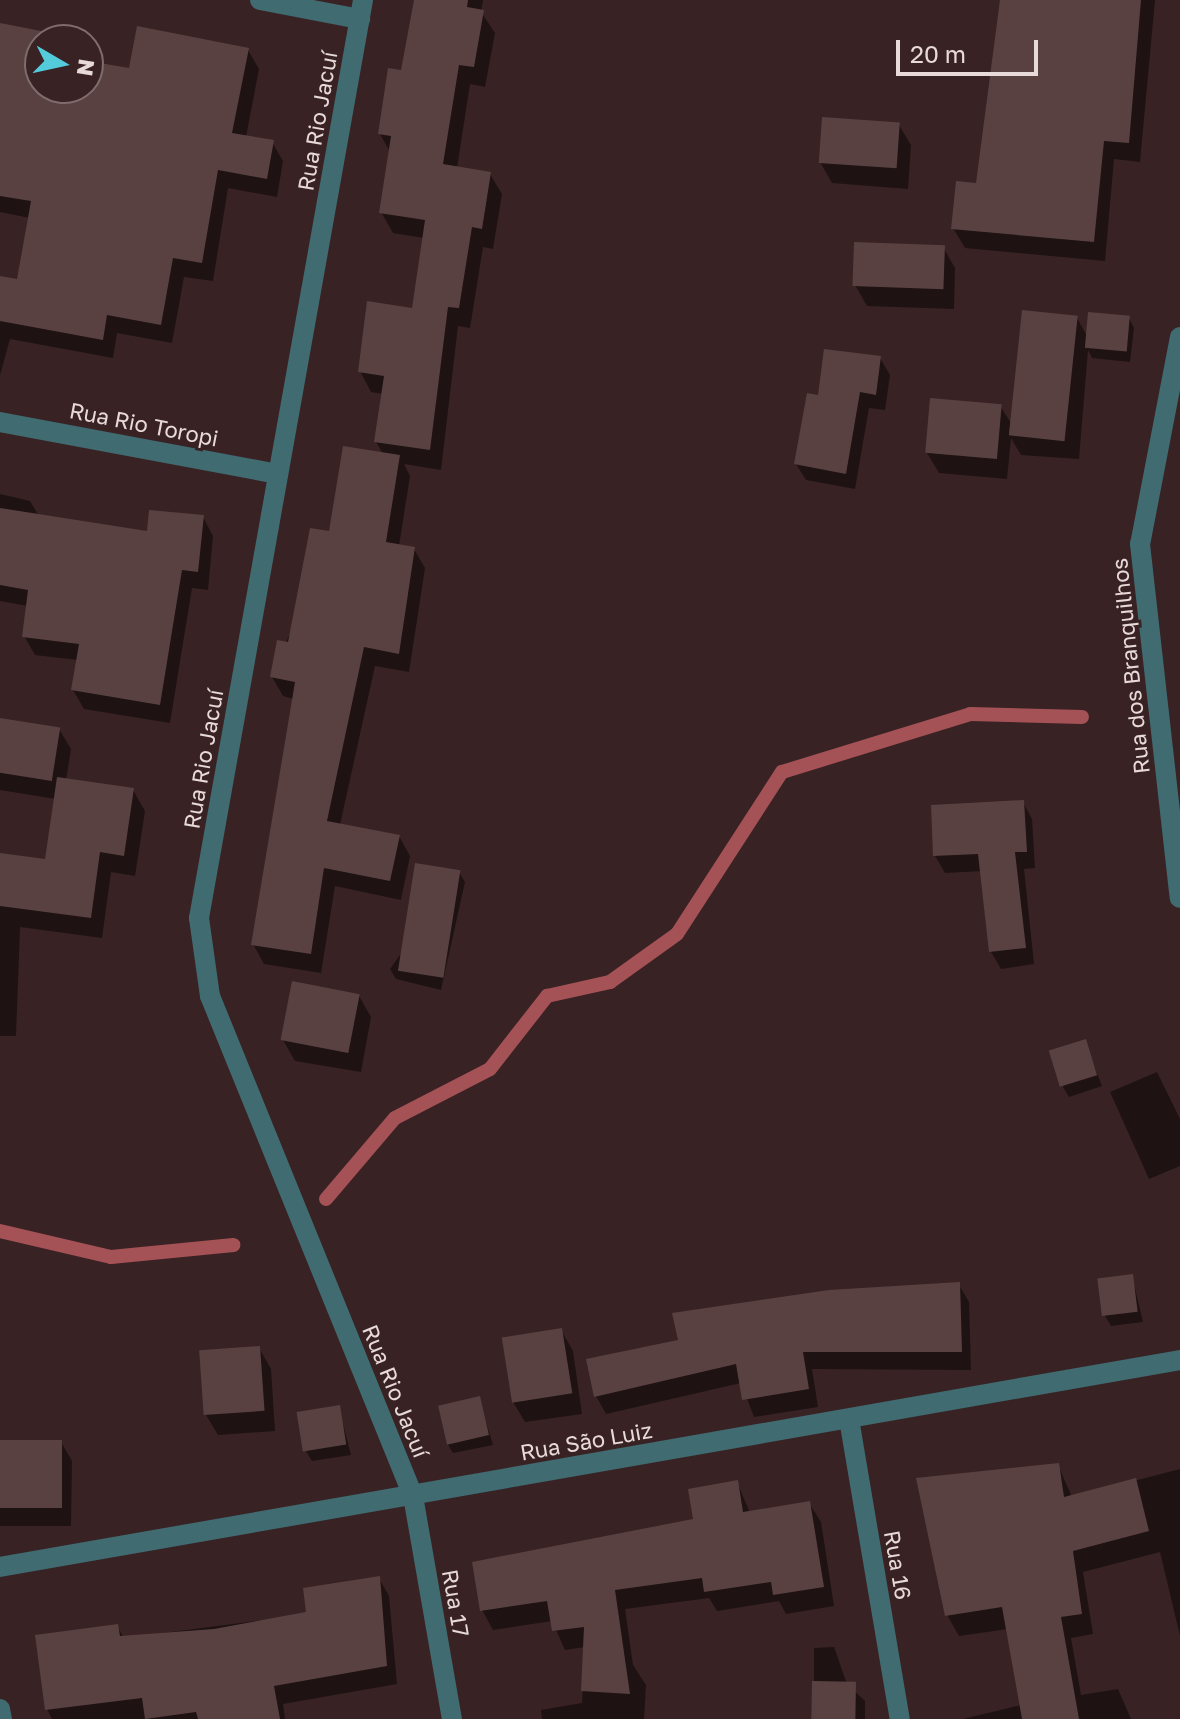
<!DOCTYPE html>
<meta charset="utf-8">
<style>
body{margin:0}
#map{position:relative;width:1180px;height:1719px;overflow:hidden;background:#392223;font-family:"Golos Text",sans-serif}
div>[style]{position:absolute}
.shadow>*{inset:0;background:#0007}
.stream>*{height:14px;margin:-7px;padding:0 7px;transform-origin:7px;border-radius:7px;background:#a55257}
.building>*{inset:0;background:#5a4141;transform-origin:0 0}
.minor>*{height:20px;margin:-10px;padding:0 10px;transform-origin:10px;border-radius:10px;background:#3f6b71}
span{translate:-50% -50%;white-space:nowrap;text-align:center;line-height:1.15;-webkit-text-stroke:6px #392223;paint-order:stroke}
.street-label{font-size:22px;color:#e9dada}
.north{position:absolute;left:24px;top:24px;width:80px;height:80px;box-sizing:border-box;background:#392223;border:2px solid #7f6c6c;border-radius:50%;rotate:99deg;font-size:22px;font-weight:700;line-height:32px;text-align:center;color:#e9dada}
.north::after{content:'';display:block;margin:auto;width:28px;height:36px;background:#53cbdb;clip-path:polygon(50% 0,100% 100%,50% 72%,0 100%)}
.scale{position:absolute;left:896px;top:40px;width:142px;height:36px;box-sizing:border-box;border:4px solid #e9dada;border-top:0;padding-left:10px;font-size:24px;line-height:28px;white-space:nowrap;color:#e9dada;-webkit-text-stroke:6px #392223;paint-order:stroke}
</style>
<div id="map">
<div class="shadow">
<div style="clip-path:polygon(415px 0,483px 0,481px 12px,495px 33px,485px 87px,470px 84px,457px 168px,490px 174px,502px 194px,493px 249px,483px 247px,470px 328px,458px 326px,441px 470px,404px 464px,410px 476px,399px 546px,414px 549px,425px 568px,409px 672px,375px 666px,340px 825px,399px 836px,410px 856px,401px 900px,335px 886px,321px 973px,264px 964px,253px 944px,294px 699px,283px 696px,272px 677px,331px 533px,383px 454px,376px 442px,383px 394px,371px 392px,360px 371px,413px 310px,424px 238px,393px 233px,381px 212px,390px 152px,380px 134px,402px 73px)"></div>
<div style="clip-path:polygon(1069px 0,1155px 0,1140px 162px,1114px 159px,1105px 261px,965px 248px,953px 228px)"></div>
<div style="clip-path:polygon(0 24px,44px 33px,40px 88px,88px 88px,88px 63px,130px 70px,248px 50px,259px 69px,246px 137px,272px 142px,283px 161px,277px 197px,228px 188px,213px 281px,184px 277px,172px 343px,117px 333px,113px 358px,10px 339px,0 375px,0 278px,19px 281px,30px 218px,0 212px)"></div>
<div style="clip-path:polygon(899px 125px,911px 145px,908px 189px,832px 183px,820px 162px)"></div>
<div style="clip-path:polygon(943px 247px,955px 268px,954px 309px,867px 306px,855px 285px)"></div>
<div style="clip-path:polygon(1077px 318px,1087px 336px,1129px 318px,1134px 328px,1130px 362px,1092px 358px,1088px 350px,1079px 459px,1021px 455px,1011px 438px,1007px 479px,939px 473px,927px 453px,1000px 406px,1011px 423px)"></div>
<div style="clip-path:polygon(880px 358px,890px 375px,885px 410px,869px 408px,855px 489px,806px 480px,796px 464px,820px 398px)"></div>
<div style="clip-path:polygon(0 494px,30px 501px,39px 516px,148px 533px,203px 517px,213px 536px,208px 590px,192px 588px,170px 723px,84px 709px,73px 690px,78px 660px,35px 655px,24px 636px,28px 606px,0 601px)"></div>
<div style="clip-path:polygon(0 720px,59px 729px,71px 749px,66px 780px,133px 790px,145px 811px,135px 876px,111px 872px,102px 938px,20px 927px,16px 1036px,0 1036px,0 855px,47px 861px,56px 799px,0 790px)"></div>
<div style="clip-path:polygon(1023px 802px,1032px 819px,1035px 868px,1024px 869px,1034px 964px,1001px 969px,991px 952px,982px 871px,945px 873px,935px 856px)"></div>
<div style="clip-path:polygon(459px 872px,465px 882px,441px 990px,396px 979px,390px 969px)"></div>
<div style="clip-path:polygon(359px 996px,371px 1017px,361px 1072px,295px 1061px,283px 1040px)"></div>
<div style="clip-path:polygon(1085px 1042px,1102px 1086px,1069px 1097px,1063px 1087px)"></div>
<div style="clip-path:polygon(1157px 1072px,1180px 1119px,1180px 1166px,1149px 1179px,1110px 1092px)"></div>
<div style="clip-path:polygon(1132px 1276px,1143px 1322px,1111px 1326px,1105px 1316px)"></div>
<div style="clip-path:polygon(959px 1285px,969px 1302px,971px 1370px,812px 1369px,818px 1407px,754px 1417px,741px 1383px,606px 1414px,596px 1396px,680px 1342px,675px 1314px)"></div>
<div style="clip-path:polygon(561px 1330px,573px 1351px,582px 1414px,525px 1422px,513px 1402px,504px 1339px)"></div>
<div style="clip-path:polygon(259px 1348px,271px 1369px,275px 1431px,218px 1435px,206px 1415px)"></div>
<div style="clip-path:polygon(479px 1398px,493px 1445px,453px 1453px,447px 1443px)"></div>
<div style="clip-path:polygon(339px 1408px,351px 1455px,312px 1461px,306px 1451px)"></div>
<div style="clip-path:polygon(0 1442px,61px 1442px,72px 1461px,71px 1526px,0 1526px)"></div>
<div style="clip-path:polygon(1058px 1465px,1072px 1497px,1180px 1469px,1180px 1636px,1160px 1552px,1083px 1572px,1093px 1634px,1071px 1638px,1081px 1695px,1118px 1689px,1131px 1719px,963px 1719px,1021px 1705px,1008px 1629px,959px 1636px,947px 1615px)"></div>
<div style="clip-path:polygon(737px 1482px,750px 1513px,809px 1503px,821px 1522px,834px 1606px,786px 1614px,779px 1601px,717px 1611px,709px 1598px,625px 1609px,633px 1665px,646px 1685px,644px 1719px,542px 1719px,541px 1710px,582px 1703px,585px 1647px,565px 1650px,552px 1621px,493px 1630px,482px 1610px,695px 1521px)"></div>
<div style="clip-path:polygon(379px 1578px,389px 1596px,397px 1684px,283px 1704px,285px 1719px,52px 1719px,47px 1709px,117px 1626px,124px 1638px,309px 1614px)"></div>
<div style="clip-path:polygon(834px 1647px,847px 1684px,865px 1701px,865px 1719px,814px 1719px,814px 1648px)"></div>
</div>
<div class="stream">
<div style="left:326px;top:1199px;width:106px;rotate:-49.6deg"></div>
<div style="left:395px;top:1118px;width:107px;rotate:-27.3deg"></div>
<div style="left:490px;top:1069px;width:93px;rotate:-52deg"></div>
<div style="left:547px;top:996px;width:65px;rotate:-12.5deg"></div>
<div style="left:610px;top:982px;width:82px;rotate:-35.6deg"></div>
<div style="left:677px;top:934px;width:193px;rotate:-57.1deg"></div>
<div style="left:782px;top:772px;width:197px;rotate:-17.1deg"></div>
<div style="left:970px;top:714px;width:112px;rotate:1.5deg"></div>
<div style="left:0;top:1231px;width:114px;rotate:13.2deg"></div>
<div style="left:111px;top:1257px;width:123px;rotate:-5.6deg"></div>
</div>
<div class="building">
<div style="clip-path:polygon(414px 0,468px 0,467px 7px,484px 10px,474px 67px,459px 65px,443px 164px,491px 172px,482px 229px,472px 227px,459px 308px,448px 307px,430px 450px,374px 442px,384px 376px,358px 372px,367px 301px,412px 308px,425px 220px,379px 213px,391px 136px,378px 134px,388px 68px,401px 70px)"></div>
<div style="clip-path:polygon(1000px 0,1141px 0,1129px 143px,1104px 141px,1094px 242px,951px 229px,956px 181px,976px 183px)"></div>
<div style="clip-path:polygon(0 23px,46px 32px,40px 88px,88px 88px,88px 61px,129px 68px,137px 26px,249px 48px,232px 133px,274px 140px,267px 179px,218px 170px,202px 263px,173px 258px,161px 325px,107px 315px,103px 340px,0 321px,0 276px,17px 279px,31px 201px,0 196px)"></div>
<div style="left:822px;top:117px;width:78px;height:46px;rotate:4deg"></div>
<div style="left:854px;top:242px;width:91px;height:44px;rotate:2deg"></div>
<div style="left:1022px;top:310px;width:56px;height:126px;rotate:6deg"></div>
<div style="left:1088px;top:312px;width:42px;height:36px;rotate:5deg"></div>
<div style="clip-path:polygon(824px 349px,881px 356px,876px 395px,860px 392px,846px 474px,794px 464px,807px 393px,818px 395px)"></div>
<div style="left:930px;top:398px;width:72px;height:55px;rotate:5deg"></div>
<div style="clip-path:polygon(343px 446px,400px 455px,386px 542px,415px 547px,399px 654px,364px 647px,327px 821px,400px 835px,390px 881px,324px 868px,311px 954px,251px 945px,295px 682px,270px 677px,277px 640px,288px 642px,310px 528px,329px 531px)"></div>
<div style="clip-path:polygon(0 508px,147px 531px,149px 510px,204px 515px,198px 572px,182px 570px,160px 705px,71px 690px,79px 644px,22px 637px,28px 590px,0 585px)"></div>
<div style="left:0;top:718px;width:61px;height:54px;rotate:9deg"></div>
<div style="clip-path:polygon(57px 777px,134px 788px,124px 856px,100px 852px,91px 918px,0 906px,0 853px,45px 859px)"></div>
<div style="clip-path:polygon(1024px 800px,1027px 852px,1015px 852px,1026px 948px,989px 952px,978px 854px,933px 856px,931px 805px)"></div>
<div style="left:415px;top:863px;width:46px;height:109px;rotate:9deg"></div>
<div style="left:292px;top:981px;width:69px;height:60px;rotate:11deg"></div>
<div style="left:1086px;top:1039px;width:38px;height:39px;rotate:73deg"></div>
<div style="left:1133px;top:1274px;width:38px;height:36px;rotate:83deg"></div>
<div style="clip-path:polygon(960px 1282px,962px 1352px,803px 1352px,809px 1389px,742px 1400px,736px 1364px,594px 1397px,586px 1359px,678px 1340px,672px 1313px,829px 1290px)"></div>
<div style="left:562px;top:1328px;width:66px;height:61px;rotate:81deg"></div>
<div style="left:260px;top:1346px;width:65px;height:61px;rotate:86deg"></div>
<div style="left:480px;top:1396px;width:40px;height:43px;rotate:77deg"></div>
<div style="left:340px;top:1405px;width:40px;height:44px;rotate:81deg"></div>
<div style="left:0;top:1440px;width:62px;height:68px"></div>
<div style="clip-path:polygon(1059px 1463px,1064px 1497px,1136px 1478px,1149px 1531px,1073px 1551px,1082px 1614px,1061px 1617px,1079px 1719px,1022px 1719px,1002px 1607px,945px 1616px,916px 1478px)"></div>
<div style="clip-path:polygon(738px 1480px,743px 1512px,810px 1501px,824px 1587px,773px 1595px,771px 1582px,704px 1592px,702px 1578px,615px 1590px,630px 1694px,581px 1691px,584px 1627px,552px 1631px,547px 1601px,480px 1611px,472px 1562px,693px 1519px,688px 1489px)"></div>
<div style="clip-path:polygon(380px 1576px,387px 1666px,274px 1686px,280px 1719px,198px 1719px,196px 1712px,145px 1719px,142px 1698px,45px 1710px,35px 1635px,118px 1624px,120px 1636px,214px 1629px,306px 1612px,303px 1588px)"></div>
<div style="left:812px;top:1681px;width:44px;height:38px;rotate:1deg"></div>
</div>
<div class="minor">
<div style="left:260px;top:0;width:102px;rotate:10.8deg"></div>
<div style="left:363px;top:0;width:933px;rotate:100.13deg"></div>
<div style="left:199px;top:918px;width:79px;rotate:82deg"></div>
<div style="left:210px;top:996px;width:540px;rotate:67.9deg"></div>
<div style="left:413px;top:1496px;width:226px;rotate:80.1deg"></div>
<div style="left:1180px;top:337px;width:211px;rotate:100.9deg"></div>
<div style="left:1140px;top:544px;width:356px;rotate:83.6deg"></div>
<div style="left:0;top:422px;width:283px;rotate:10.6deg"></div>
<div style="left:849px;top:1419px;width:304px;rotate:80.4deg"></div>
<div style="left:0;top:1567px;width:1198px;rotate:-9.95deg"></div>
<div style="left:0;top:1709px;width:10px;rotate:79deg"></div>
</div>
<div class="street-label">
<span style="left:317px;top:121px;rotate:-80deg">Rua Rio Jacuí</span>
<span style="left:144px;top:424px;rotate:11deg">Rua Rio Toropi</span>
<span style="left:1130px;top:666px;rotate:-96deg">Rua dos Branquilhos</span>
<span style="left:203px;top:759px;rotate:-80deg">Rua Rio Jacuí</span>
<span style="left:396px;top:1391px;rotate:68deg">Rua Rio Jacuí</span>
<span style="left:586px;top:1441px;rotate:-10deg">Rua São Luiz</span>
<span style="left:898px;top:1565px;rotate:80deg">Rua 16</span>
<span style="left:456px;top:1603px;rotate:80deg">Rua 17</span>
</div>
<div class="north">N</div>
<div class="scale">20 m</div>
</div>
